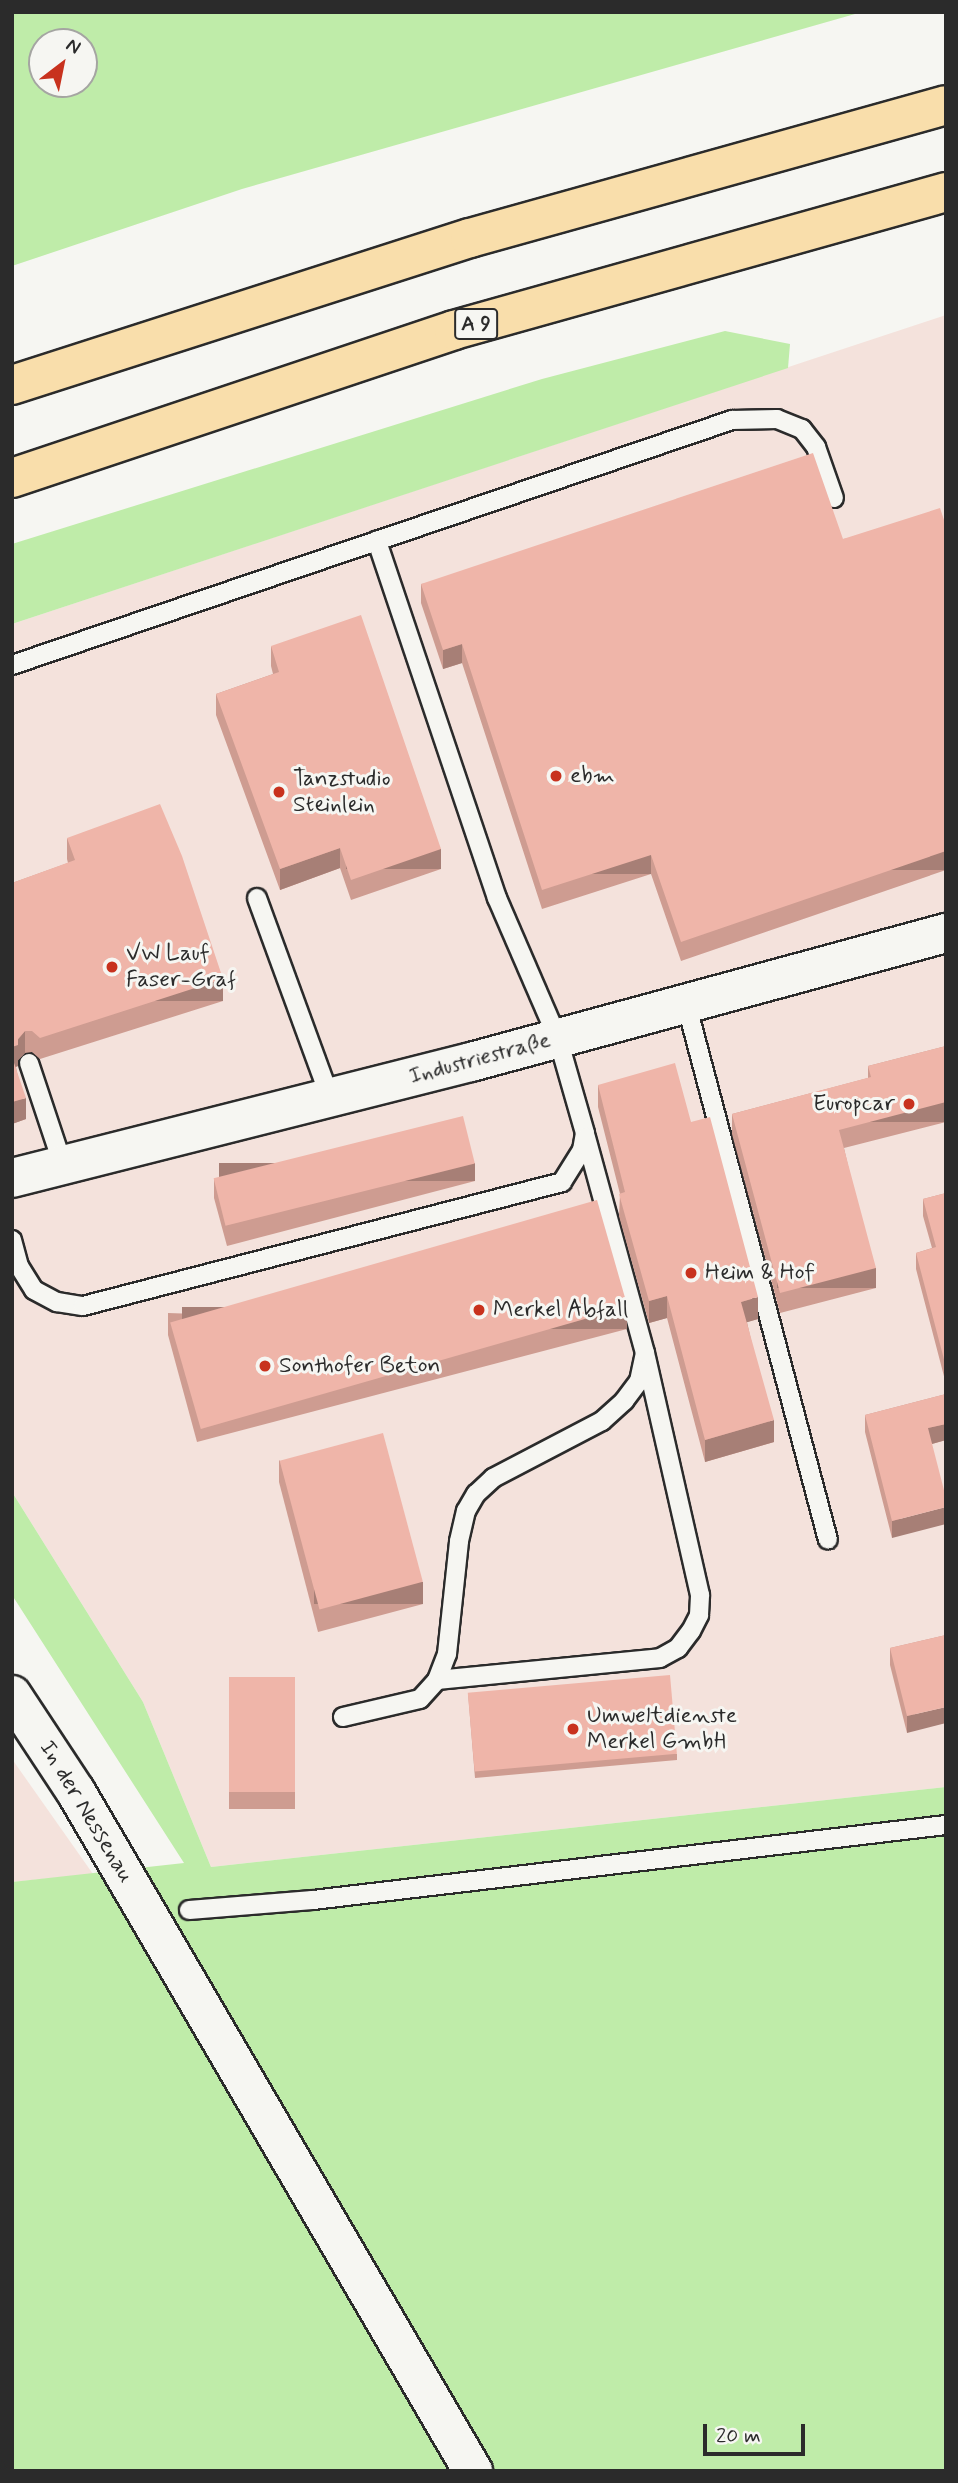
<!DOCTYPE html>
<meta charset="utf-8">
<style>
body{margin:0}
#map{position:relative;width:958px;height:2483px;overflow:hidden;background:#f6f6f2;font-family:Mynerve,sans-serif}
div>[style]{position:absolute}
.built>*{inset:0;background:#f4e2dc}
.green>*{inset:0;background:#bfeca9}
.roads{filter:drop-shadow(2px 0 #2b2b2b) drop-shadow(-2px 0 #2b2b2b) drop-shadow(0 2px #2b2b2b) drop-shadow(0 -2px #2b2b2b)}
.service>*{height:18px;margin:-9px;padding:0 9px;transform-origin:9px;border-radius:9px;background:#f6f6f2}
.tertiary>*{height:38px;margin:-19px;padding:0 19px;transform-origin:19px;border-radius:19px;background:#f6f6f2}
.motorway>*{height:38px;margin:-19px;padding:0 19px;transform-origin:19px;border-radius:19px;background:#f9deab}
.wall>*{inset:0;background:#ce9c91;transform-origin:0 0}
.shaded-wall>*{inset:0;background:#a77f76;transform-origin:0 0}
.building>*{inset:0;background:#efb5a9;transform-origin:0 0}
.dots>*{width:19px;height:19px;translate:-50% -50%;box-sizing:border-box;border:4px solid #f6f6f2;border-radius:50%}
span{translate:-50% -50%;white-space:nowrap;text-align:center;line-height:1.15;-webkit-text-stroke:6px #f6f6f2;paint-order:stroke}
.shield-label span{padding:2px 5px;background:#f6f6f2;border:2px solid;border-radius:5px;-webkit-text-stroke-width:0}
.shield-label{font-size:21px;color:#2b2b2b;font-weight:700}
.poi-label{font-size:23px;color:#2b2b2b}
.left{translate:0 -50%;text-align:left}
.right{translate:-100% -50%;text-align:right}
.street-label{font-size:23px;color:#2b2b2b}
.frame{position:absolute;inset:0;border:14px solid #2b2b2b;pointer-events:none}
.north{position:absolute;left:28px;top:28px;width:70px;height:70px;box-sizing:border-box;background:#f6f6f2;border:2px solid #a5a5a2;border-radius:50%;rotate:32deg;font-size:19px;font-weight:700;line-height:28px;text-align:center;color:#2b2b2b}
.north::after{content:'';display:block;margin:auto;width:24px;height:32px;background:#c8321e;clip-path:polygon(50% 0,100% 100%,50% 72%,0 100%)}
.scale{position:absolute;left:703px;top:2424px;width:102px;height:32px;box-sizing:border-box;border:4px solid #2b2b2b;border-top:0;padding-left:9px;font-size:21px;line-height:24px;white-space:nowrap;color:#2b2b2b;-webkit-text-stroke:5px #f6f6f2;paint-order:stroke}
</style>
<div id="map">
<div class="built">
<div style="clip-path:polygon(946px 315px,946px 1787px,211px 1867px,143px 1702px,12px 1492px,12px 624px)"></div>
<div style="clip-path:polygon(12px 1759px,93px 1874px,12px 1882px)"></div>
</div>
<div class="green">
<div style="clip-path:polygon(evenodd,12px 12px,862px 12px,242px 189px,12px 266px,12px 12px,42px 42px,84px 42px,84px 84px,42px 84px,42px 42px)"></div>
<div style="clip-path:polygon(725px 331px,790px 344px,788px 368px,12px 624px,12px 544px,542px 379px)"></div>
<div style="clip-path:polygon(12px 1492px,143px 1702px,211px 1867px,946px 1787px,946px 2471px,12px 2471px,12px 1882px,184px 1863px,12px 1595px)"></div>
</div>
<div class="roads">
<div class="service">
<div style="left:12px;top:665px;width:761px;rotate:-18.79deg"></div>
<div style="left:732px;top:420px;width:45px;rotate:-1.3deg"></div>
<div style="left:777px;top:419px;width:27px;rotate:22deg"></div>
<div style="left:802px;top:429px;width:23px;rotate:52deg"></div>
<div style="left:816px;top:447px;width:54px;rotate:70.6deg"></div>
<div style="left:257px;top:898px;width:213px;rotate:69.9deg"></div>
<div style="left:686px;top:1003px;width:555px;rotate:75.19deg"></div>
<div style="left:29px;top:1063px;width:108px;rotate:71.6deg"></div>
<div style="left:12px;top:1240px;width:27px;rotate:75deg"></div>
<div style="left:19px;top:1266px;width:28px;rotate:58deg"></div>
<div style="left:34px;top:1290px;width:26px;rotate:28deg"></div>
<div style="left:57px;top:1302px;width:26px;rotate:9deg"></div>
<div style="left:83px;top:1306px;width:495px;rotate:-14.5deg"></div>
<div style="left:562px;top:1182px;width:38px;rotate:-58deg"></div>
<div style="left:582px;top:1150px;width:17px;rotate:-80deg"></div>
<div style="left:585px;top:1133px;width:98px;rotate:-106deg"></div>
<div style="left:558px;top:1039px;width:154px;rotate:-113.4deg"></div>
<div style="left:497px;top:898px;width:377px;rotate:-108.6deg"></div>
<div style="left:437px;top:1680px;width:224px;rotate:-5.6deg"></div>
<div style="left:660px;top:1658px;width:21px;rotate:-29deg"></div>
<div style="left:678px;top:1648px;width:21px;rotate:-53deg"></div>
<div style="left:691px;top:1631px;width:18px;rotate:-63deg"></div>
<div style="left:699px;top:1615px;width:20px;rotate:-87deg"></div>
<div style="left:700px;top:1595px;width:244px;rotate:-102.8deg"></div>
<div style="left:343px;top:1717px;width:79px;rotate:-13.2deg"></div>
<div style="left:420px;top:1699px;width:25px;rotate:-48deg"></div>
<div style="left:437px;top:1680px;width:28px;rotate:-69deg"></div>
<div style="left:447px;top:1654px;width:114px;rotate:-83.9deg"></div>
<div style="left:459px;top:1541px;width:31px;rotate:-77deg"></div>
<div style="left:466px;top:1511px;width:20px;rotate:-60deg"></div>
<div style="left:476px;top:1494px;width:23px;rotate:-43deg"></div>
<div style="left:493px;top:1478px;width:123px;rotate:-27.6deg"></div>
<div style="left:602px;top:1421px;width:30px;rotate:-42deg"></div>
<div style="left:624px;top:1401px;width:25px;rotate:-53deg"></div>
<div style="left:639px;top:1381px;width:29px;rotate:-78deg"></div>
<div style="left:645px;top:1353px;width:224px;rotate:-105.3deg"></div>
<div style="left:189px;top:1910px;width:124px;rotate:-4.6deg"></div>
<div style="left:313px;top:1900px;width:637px;rotate:-6.76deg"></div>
</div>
<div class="tertiary">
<div style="left:12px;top:1178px;width:473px;rotate:-14.2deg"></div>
<div style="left:471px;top:1062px;width:492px;rotate:-15.2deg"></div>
<div style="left:12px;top:1695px;width:116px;rotate:56.6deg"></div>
<div style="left:76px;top:1792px;width:787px;rotate:59.69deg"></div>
</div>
<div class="motorway">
<div style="left:12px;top:385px;width:481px;rotate:-17.8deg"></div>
<div style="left:470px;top:238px;width:494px;rotate:-15.6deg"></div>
<div style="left:12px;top:478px;width:466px;rotate:-18.5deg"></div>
<div style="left:454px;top:330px;width:511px;rotate:-15.67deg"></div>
</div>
</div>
<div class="wall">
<div style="clip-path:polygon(946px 526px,946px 870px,681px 961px,651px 874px,542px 909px,462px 663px,443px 669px,421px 603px,421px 584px,843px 539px)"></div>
<div style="clip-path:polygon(271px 646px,441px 869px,351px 900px,340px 868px,280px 890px,216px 715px,216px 694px,273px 674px,271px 666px)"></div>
<div style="clip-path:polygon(67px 838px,223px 1001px,40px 1059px,32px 1052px,25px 1053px,18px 1060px,18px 1066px,16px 1067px,26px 1119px,12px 1124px,12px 883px,68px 863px,67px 859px)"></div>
<div style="clip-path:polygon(946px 1046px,946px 1122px,844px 1148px,876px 1288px,780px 1313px,732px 1134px,732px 1114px,868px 1078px,868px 1066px)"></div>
<div style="clip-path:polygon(598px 1085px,691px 1122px,758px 1319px,747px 1322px,774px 1442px,705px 1462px,667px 1318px,649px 1323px,619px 1216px,620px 1194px,598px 1107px)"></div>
<div style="clip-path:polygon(214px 1180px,475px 1181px,227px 1246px,214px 1198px)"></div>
<div style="clip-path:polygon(946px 1193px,946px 1384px,916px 1269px,916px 1253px,932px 1248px,923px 1216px,923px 1199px)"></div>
<div style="clip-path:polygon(168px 1313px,627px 1329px,197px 1442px,168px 1335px)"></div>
<div style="clip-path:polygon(946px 1394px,946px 1440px,932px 1444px,892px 1538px,865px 1432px,865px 1415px)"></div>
<div style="clip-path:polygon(279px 1460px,423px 1604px,318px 1632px,279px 1482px)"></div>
<div style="clip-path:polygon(946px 1583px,946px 1605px,944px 1600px,944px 1584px)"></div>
<div style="clip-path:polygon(946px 1635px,907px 1733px,890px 1665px,890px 1648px)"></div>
<div style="left:295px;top:1677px;width:132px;height:66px;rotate:90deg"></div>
<div style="clip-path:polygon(468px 1693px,677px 1754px,677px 1760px,475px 1778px)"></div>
</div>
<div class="shaded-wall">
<div style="clip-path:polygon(462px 644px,462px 663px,443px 669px,443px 650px)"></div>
<div style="clip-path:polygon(340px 848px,340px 868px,280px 890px,280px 869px)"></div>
<div style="left:441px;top:849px;width:20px;height:95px;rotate:90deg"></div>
<div style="left:946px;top:851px;width:19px;height:280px;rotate:90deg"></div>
<div style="left:651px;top:855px;width:19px;height:114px;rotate:90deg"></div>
<div style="left:223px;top:979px;width:22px;height:192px;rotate:90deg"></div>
<div style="clip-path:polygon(25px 1031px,25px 1053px,18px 1060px,18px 1066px,12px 1068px,12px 1047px)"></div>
<div style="clip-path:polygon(26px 1098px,26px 1119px,12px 1124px,12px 1102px)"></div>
<div style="left:946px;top:1102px;width:20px;height:111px;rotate:90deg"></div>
<div style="left:475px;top:1163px;width:18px;height:256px;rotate:90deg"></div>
<div style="left:876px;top:1268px;width:20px;height:99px;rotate:90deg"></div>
<div style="clip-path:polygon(667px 1296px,667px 1318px,649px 1323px,649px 1301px)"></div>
<div style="clip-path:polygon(758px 1297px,758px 1319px,741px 1324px,741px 1302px)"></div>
<div style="left:627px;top:1307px;width:22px;height:445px;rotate:90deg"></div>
<div style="clip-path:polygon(774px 1420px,774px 1442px,705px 1462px,705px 1440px)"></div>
<div style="clip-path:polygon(946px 1424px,946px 1440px,928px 1445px,928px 1428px)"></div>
<div style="clip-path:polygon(946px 1507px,946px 1524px,892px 1538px,892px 1521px)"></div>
<div style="left:423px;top:1582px;width:22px;height:109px;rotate:90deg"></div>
<div style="clip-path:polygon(946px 1707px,946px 1723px,907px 1733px,907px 1716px)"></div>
</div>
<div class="building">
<div style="clip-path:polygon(813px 453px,843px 539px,940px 508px,946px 526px,946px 851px,681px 942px,651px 855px,542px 890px,462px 644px,443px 650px,421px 584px)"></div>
<div style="clip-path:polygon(361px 615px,441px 849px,351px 880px,340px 848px,280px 869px,216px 694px,279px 672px,271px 646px)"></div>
<div style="clip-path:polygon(160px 804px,182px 856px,223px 979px,40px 1038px,32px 1031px,25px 1031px,18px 1039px,18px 1045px,12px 1047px,12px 883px,75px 860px,67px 838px)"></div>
<div style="clip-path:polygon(946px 1046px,946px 1102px,839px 1130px,876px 1268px,780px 1293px,732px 1114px,871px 1077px,868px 1066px)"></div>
<div style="clip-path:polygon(12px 1057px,26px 1098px,12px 1102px)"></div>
<div style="clip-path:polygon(675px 1063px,691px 1122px,710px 1117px,758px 1297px,741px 1302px,774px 1420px,705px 1440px,667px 1296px,649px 1301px,619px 1194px,625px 1192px,598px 1085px)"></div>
<div style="left:463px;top:1116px;width:49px;height:257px;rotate:76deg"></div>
<div style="clip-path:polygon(946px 1193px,946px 1367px,916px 1253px,936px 1247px,923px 1199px)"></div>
<div style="left:597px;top:1200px;width:111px;height:444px;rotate:74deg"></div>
<div style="clip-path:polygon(946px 1394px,946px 1424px,928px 1428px,946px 1498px,946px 1507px,892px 1521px,865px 1415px)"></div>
<div style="left:383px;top:1433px;width:154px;height:107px;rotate:75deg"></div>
<div style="clip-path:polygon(946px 1635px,946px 1707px,907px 1716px,890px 1648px)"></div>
<div style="left:670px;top:1675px;width:79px;height:203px;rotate:85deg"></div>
<div style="left:295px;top:1677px;width:115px;height:66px;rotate:90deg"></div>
</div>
<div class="dots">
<div style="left:556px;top:776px;background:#c8321e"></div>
<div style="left:279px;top:792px;background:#c8321e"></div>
<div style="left:112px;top:967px;background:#c8321e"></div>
<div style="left:909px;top:1104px;background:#c8321e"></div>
<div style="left:691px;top:1273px;background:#c8321e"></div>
<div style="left:479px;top:1310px;background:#c8321e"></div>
<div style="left:265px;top:1366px;background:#c8321e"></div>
<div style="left:573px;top:1729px;background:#c8321e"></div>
</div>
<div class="shield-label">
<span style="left:476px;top:324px">A 9</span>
</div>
<div class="poi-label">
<span class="left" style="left:570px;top:776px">ebm</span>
<span class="left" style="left:293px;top:792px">Tanzstudio<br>Steinlein</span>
<span class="left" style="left:126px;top:967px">VW Lauf<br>Faser-Graf</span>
<span class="right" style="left:895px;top:1104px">Europcar</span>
<span class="left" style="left:705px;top:1273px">Heim &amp; Hof</span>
<span class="left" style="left:493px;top:1310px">Merkel Abfall</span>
<span class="left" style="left:279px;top:1366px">Sonthofer Beton</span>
<span class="left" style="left:587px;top:1729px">Umweltdienste<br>Merkel GmbH</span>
</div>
<div class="street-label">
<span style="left:480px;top:1059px;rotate:-15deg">Industriestraße</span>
<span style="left:86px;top:1812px;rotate:59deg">In der Nessenau</span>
</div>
<div class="frame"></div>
<div class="north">N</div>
<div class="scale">20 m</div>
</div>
